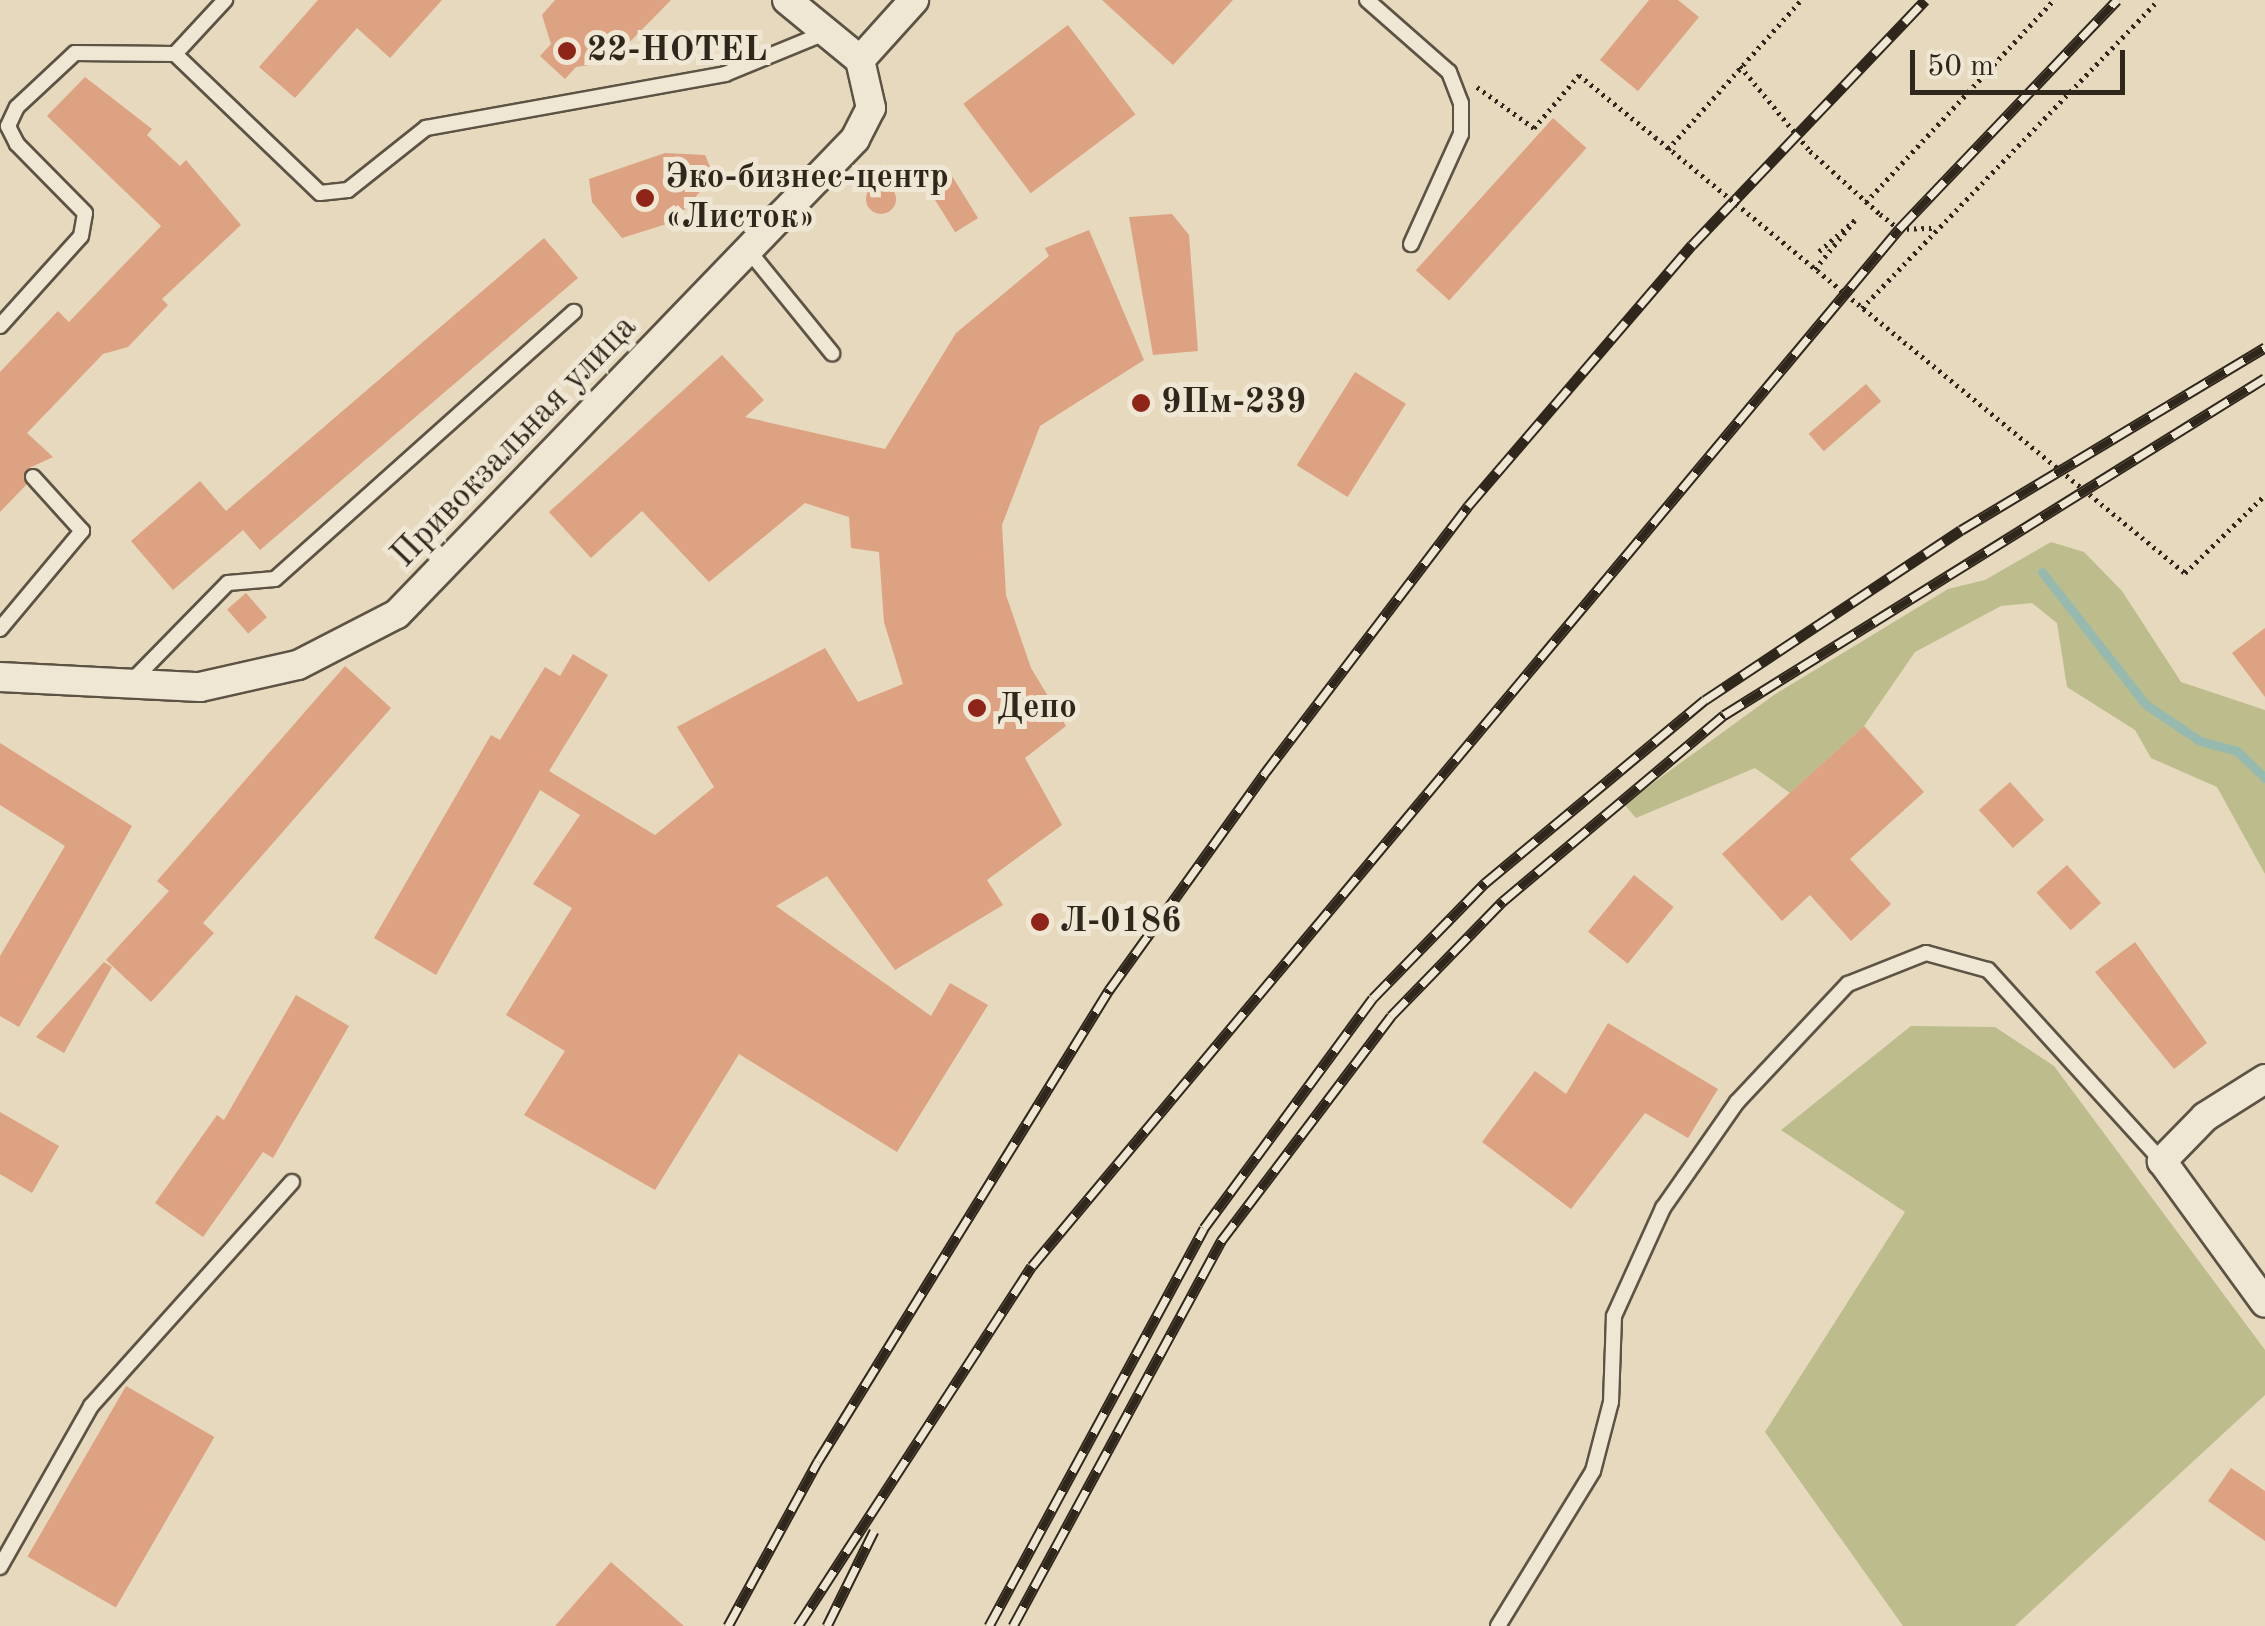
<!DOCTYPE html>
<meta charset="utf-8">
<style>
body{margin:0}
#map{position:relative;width:2265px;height:1626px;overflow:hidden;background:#e6d9bd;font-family:"Old Standard TT",serif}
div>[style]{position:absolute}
.green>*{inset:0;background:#bdbc8c}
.stream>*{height:9px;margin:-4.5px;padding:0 4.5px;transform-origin:4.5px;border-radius:4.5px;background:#96baaf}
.building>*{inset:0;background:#dda282;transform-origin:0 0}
.round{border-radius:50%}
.path>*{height:5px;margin-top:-2.5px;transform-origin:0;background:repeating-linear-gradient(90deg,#2f261c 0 2.5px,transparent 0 7.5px)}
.roads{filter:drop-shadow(2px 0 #5d5344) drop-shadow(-2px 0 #5d5344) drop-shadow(0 2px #5d5344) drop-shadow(0 -2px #5d5344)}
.service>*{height:14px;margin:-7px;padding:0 7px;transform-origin:7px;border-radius:7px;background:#efe6d4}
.minor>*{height:28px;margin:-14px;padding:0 14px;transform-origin:14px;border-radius:14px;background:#efe6d4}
.rail>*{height:11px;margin-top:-5.5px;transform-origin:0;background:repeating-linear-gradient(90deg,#efe6d4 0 22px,#2f261c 0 44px);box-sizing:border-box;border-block:2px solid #2f261c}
.path-bridge>*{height:5px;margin-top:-2.5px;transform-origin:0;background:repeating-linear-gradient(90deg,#2f261c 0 2.5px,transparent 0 7.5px)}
.dots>*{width:28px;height:28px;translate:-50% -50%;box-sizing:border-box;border:5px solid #efe6d4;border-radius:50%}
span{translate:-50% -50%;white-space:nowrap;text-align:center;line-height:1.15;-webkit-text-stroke:10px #efe6d4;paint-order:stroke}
.poi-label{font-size:35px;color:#2f261c;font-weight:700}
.left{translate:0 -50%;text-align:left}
.street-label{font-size:35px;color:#2f261c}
.scale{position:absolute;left:1910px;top:50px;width:215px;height:45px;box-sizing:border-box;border:5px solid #2f261c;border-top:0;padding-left:12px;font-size:30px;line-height:35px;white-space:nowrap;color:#2f261c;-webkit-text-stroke:8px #efe6d4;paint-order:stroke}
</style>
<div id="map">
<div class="green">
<div style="clip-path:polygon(2051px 542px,2084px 552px,2122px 591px,2181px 682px,2265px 710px,2265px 874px,2217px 787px,2151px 758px,2135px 730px,2067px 687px,2057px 623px,2032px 603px,2001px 606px,1915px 652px,1864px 726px,1790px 793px,1755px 768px,1636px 818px,1624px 804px,1774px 695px,1948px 589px,1985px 580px)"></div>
<div style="clip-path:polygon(1911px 1026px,1995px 1027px,2054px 1066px,2265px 1350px,2265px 1395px,2015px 1626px,1903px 1626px,1765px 1432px,1905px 1212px,1781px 1130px)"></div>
</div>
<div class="stream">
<div style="left:2042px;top:572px;width:167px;rotate:52deg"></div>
<div style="left:2145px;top:704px;width:66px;rotate:33.9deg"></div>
<div style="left:2200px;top:741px;width:38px;rotate:15deg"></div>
<div style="left:2237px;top:751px;width:39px;rotate:44deg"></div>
</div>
<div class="building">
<div style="clip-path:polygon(318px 0,442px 0,390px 58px,357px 28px,295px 98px,259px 67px)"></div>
<div style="clip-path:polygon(555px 0,671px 0,610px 62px,576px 67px,565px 79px,540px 56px,551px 44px,542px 15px)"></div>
<div style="clip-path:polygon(1102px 0,1233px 0,1173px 65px)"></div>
<div style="clip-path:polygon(1649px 0,1678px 0,1699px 17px,1638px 91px,1600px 60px)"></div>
<div style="left:1068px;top:25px;width:112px;height:131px;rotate:53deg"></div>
<div style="clip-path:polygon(85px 77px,152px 129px,147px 135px,180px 166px,186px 160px,241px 225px,162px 299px,168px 305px,128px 347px,103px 354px,27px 433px,53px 457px,25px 470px,26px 485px,0 512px,0 372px,58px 311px,69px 322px,161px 226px,47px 116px)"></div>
<div style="left:1553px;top:118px;width:45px;height:205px;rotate:42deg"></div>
<div style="clip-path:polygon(665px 153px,705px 155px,714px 176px,673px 222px,622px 238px,592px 202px,589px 179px)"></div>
<div style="left:950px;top:173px;width:53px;height:27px;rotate:58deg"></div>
<div class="round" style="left:866px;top:184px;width:30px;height:30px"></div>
<div style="clip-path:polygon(1172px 214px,1189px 235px,1198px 351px,1153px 355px,1129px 217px)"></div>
<div style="clip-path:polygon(1089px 230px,1144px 360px,1040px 426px,1002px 525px,1006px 595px,1031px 668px,1066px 726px,1025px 758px,1062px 825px,987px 880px,1003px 905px,895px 970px,827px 876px,776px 906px,931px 1016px,950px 983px,988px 1005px,897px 1152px,739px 1054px,655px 1190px,524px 1115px,565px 1051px,506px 1015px,572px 908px,533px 884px,580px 815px,540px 790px,436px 975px,374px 938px,491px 735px,500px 740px,545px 667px,560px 676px,573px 654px,608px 675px,549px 771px,655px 835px,714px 787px,677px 727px,825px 648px,858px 702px,903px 684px,884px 622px,879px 552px,851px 548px,849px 517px,805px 503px,709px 582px,642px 511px,591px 558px,549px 512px,722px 355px,764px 400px,745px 417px,885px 449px,956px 333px,1049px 256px,1045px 248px)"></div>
<div style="clip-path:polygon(544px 238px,578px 278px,260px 550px,243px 530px,173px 590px,131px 541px,200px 481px,226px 511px)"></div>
<div style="left:1355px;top:372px;width:60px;height:110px;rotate:32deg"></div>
<div style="left:1866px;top:384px;width:23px;height:76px;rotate:49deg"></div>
<div style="left:246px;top:593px;width:32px;height:25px;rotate:49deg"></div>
<div style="clip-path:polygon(2265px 628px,2265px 697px,2232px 653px)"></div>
<div style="clip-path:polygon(345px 666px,391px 708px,203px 923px,214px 933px,151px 1002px,106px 960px,169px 891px,157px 881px)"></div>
<div style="clip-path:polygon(1864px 726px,1924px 792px,1850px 859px,1891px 904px,1851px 941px,1810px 895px,1782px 921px,1722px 854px)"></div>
<div style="clip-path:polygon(0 743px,132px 826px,19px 1027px,0 1016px,0 956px,65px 846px,0 805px)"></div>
<div style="left:2010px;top:782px;width:51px;height:42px;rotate:48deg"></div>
<div style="left:2067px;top:865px;width:51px;height:41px;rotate:48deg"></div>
<div style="left:1634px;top:875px;width:51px;height:73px;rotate:39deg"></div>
<div style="clip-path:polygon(2135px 942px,2207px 1043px,2174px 1069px,2095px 972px)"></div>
<div style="clip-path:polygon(104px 962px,112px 967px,64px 1053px,36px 1037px)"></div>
<div style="clip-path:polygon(296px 995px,349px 1026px,273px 1158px,263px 1152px,203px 1237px,155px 1203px,217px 1115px,224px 1120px)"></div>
<div style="clip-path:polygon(1608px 1023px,1718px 1089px,1688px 1138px,1645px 1113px,1571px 1209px,1482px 1142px,1535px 1071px,1566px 1094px)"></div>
<div style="clip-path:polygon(0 1112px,59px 1146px,32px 1193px,0 1174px)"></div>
<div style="left:126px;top:1386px;width:102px;height:197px;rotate:30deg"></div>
<div style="clip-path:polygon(2231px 1468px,2265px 1491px,2265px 1541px,2208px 1501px)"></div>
<div style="clip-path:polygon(611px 1562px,628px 1577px,684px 1626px,555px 1626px)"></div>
</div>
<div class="path">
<div style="left:1740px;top:66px;width:110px;rotate:50.5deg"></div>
<div style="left:1810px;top:151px;width:94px;rotate:42deg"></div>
<div style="left:1880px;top:214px;width:24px;rotate:38deg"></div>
<div style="left:1899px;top:229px;width:37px;rotate:-2deg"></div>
<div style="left:1477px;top:87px;width:70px;rotate:35.7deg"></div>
<div style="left:1534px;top:128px;width:70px;rotate:-49.7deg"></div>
<div style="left:1579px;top:75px;width:98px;rotate:39.2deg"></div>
<div style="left:1668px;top:149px;width:200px;rotate:-48.2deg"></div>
<div style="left:1866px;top:202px;width:276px;rotate:-47.1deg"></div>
<div style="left:1815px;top:269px;width:63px;rotate:-50.8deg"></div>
<div style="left:1855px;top:220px;width:50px;rotate:139deg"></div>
<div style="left:1862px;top:308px;width:427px;rotate:-46.1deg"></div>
<div style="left:2185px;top:573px;width:112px;rotate:-44.3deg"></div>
</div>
<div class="roads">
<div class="service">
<div style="left:1367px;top:0;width:109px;rotate:41.3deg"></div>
<div style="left:1449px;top:72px;width:33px;rotate:69deg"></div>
<div style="left:1461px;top:103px;width:31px;rotate:90deg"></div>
<div style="left:1461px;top:134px;width:121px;rotate:114.4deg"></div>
<div style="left:175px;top:54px;width:201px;rotate:43.8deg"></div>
<div style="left:320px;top:193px;width:28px;rotate:-6deg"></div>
<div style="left:348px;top:190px;width:100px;rotate:-38.5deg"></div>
<div style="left:426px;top:128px;width:304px;rotate:-10.2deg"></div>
<div style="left:725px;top:74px;width:108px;rotate:-22.3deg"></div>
<div style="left:749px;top:251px;width:132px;rotate:50.9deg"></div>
<div style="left:0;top:326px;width:121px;rotate:-48deg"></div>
<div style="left:81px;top:236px;width:23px;rotate:-80deg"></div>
<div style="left:85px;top:213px;width:97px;rotate:-134.6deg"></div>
<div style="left:17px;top:144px;width:20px;rotate:-117deg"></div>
<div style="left:8px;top:126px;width:21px;rotate:-65deg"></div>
<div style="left:17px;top:107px;width:79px;rotate:-43deg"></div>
<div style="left:75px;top:53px;width:100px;rotate:0.6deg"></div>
<div style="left:175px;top:54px;width:74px;rotate:-47.2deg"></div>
<div style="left:0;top:629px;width:128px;rotate:-50.1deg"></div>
<div style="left:82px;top:531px;width:73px;rotate:-132.2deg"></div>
<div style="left:130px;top:683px;width:140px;rotate:-45.6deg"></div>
<div style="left:228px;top:583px;width:47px;rotate:-4.9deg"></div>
<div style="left:275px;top:579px;width:401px;rotate:-41.8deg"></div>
<div style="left:0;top:1567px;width:185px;rotate:-60.5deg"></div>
<div style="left:91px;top:1406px;width:301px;rotate:-48.1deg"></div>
<div style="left:1498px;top:1626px;width:182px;rotate:-58.5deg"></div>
<div style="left:1593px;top:1471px;width:71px;rotate:-75.4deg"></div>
<div style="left:1611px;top:1402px;width:86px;rotate:-88deg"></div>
<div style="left:1614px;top:1316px;width:119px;rotate:-65.6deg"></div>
<div style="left:1663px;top:1208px;width:129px;rotate:-55.1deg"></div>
<div style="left:1737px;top:1102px;width:162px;rotate:-46.8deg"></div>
<div style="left:1848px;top:984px;width:84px;rotate:-21.7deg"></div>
<div style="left:1926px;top:953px;width:64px;rotate:15.3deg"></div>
<div style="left:1988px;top:970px;width:258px;rotate:47.7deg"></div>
</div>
<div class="minor">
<div style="left:787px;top:0;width:94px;rotate:39.4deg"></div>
<div style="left:860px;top:60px;width:81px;rotate:-48deg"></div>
<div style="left:0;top:677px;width:200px;rotate:2.9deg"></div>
<div style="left:200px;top:687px;width:100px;rotate:-12.7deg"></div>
<div style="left:298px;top:665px;width:111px;rotate:-27.3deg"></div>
<div style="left:397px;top:614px;width:660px;rotate:-46.04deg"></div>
<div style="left:855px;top:139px;width:35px;rotate:-63deg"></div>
<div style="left:871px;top:108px;width:49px;rotate:-102.9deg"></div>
<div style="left:2265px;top:1079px;width:71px;rotate:147.7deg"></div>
<div style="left:2205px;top:1117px;width:62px;rotate:134.3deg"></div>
<div style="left:2162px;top:1161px;width:175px;rotate:54deg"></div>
</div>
</div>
<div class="rail">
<div style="left:728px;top:1626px;width:188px;rotate:-61.4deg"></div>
<div style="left:818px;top:1461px;width:554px;rotate:-58.29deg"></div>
<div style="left:1109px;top:990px;width:266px;rotate:-54.3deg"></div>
<div style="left:1264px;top:774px;width:337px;rotate:-52.7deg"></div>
<div style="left:1468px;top:506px;width:344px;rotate:-49.4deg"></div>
<div style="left:1692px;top:245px;width:338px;rotate:-46.4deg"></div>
<div style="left:798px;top:1626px;width:429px;rotate:-57deg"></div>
<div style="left:1032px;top:1266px;width:1352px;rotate:-50.1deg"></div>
<div style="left:1899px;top:229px;width:316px;rotate:-46.4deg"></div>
<div style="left:827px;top:1626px;width:106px;rotate:-63.7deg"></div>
<div style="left:989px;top:1626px;width:452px;rotate:-61.6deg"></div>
<div style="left:1204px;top:1228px;width:285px;rotate:-53.7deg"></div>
<div style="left:1373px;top:998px;width:161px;rotate:-45.8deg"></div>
<div style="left:1485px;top:883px;width:286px;rotate:-39.8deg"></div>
<div style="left:1705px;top:700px;width:307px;rotate:-33.6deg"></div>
<div style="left:1961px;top:530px;width:355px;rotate:-31deg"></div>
<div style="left:1013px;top:1626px;width:438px;rotate:-61.6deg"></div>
<div style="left:1221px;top:1241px;width:282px;rotate:-52.9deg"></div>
<div style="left:1391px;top:1016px;width:161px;rotate:-45.8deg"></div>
<div style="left:1503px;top:901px;width:289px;rotate:-40.1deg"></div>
<div style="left:1724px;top:715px;width:637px;rotate:-31.92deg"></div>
</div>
<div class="path-bridge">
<div style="left:1655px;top:137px;width:686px;rotate:39.44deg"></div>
</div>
<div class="dots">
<div style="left:567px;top:51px;background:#8f2418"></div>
<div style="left:645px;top:198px;background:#8f2418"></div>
<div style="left:1141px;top:403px;background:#8f2418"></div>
<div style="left:977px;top:708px;background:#8f2418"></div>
<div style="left:1040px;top:922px;background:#8f2418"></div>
</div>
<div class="poi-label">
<span class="left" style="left:587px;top:51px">22-HOTEL</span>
<span class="left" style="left:665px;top:198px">Эко-бизнес-центр<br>«Листок»</span>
<span class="left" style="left:1161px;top:403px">9Пм-239</span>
<span class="left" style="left:997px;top:708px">Депо</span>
<span class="left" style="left:1060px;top:922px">Л-0186</span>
</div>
<div class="street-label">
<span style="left:515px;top:442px;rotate:-46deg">Привокзальная улица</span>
</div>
<div class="scale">50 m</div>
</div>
